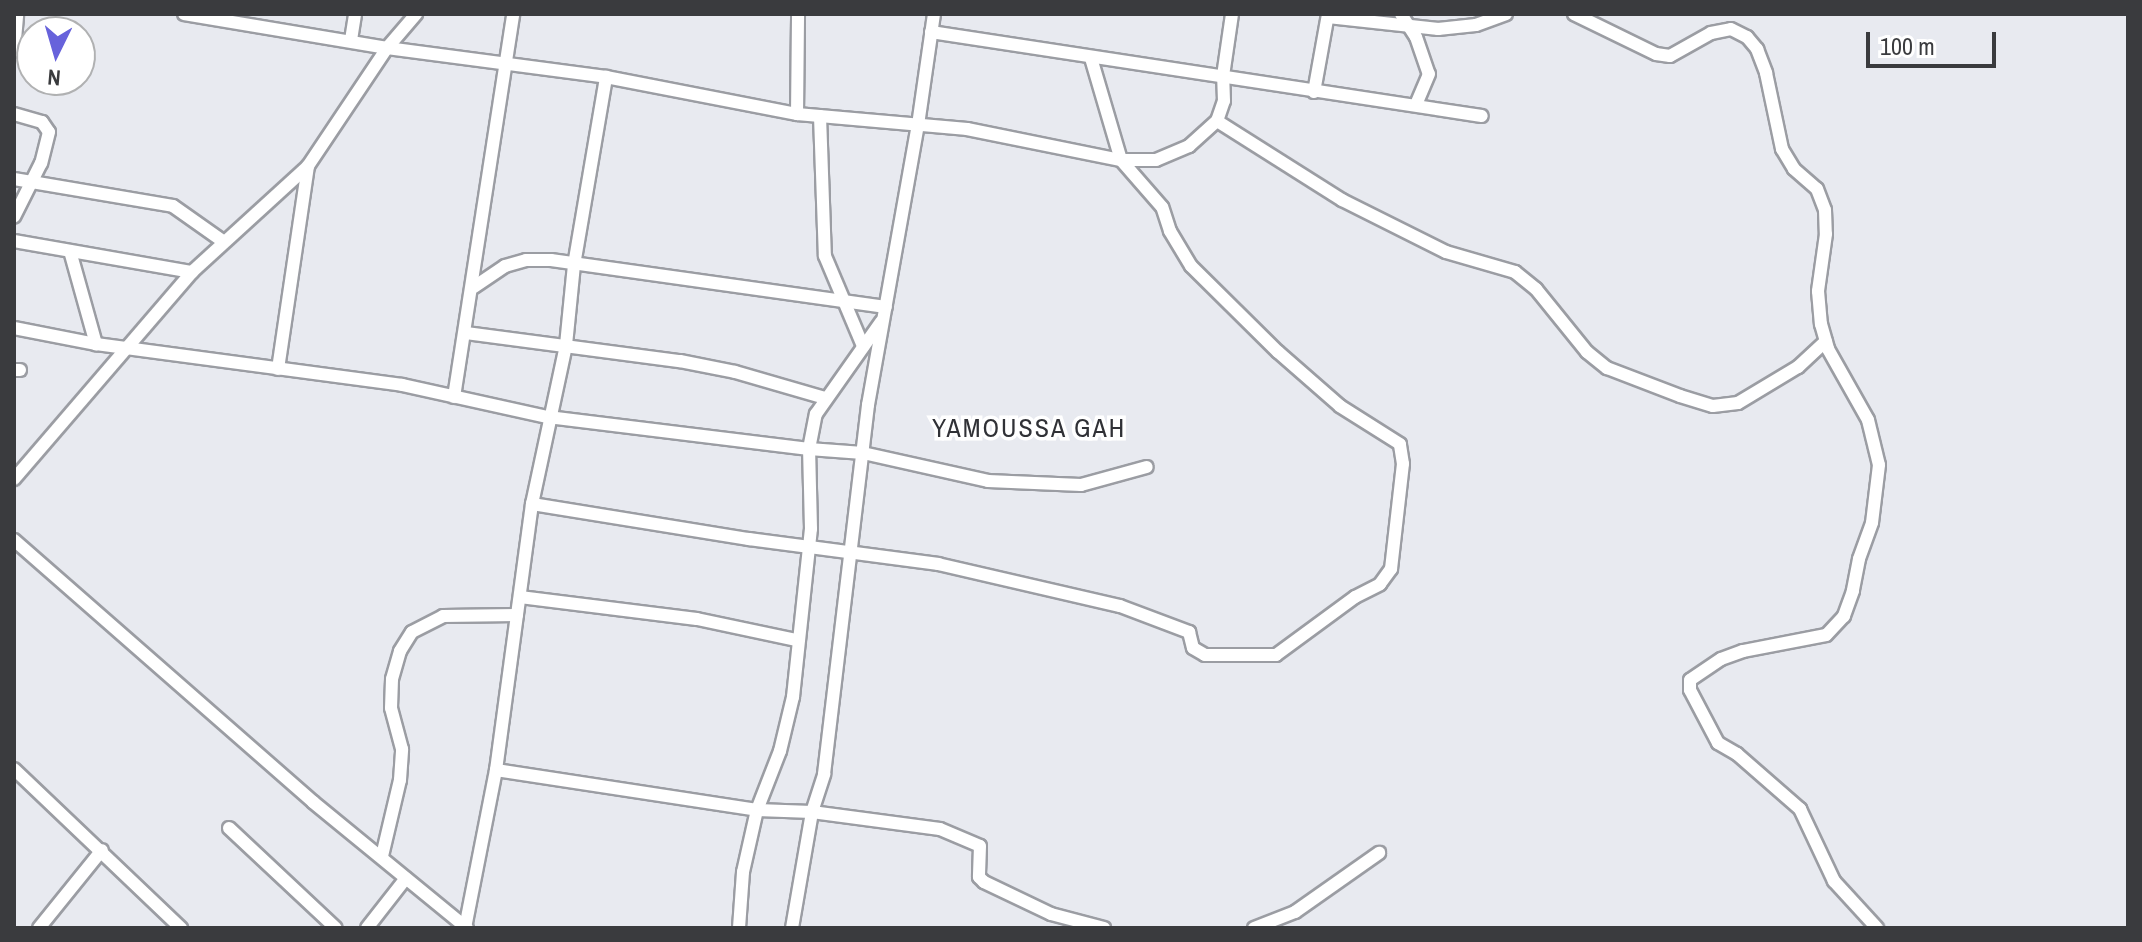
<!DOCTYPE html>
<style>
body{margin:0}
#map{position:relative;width:2142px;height:942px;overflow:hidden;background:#e8eaf0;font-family:"Archivo Narrow",sans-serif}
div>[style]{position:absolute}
.roads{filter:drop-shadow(2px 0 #9b9da3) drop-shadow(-2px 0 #9b9da3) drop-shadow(0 2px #9b9da3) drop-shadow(0 -2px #9b9da3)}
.minor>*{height:12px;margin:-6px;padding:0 6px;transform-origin:6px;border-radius:6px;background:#fff}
span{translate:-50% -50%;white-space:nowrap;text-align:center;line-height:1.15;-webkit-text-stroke:7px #fff;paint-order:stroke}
.quarter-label{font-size:26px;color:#303136;letter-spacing:2px}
.frame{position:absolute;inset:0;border:16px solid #3a3b3e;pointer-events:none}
.north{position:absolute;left:16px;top:16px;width:80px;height:80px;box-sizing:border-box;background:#fff;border:2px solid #b0b1b2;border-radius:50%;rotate:185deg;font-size:22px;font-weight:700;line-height:32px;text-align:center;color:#3a3b3e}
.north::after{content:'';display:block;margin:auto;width:28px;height:36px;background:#6762db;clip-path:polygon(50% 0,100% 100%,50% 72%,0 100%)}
.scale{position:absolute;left:1866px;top:32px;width:130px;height:36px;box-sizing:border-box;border:4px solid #3a3b3e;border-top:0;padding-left:10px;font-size:24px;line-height:28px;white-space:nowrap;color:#3a3b3e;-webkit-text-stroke:6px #fff;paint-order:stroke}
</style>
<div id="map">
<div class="roads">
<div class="minor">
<div style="left:184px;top:14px;width:206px;rotate:9.5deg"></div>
<div style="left:387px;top:48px;width:221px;rotate:7.5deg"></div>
<div style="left:606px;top:77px;width:195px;rotate:11deg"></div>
<div style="left:797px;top:114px;width:171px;rotate:5deg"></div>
<div style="left:967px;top:129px;width:157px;rotate:11.4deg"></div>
<div style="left:1121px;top:160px;width:35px"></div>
<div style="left:1156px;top:160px;width:36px;rotate:-23deg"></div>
<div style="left:1189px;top:146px;width:38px;rotate:-42deg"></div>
<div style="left:1217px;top:121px;width:21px;rotate:-71deg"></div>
<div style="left:1224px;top:101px;width:25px;rotate:-92deg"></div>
<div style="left:1223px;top:76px;width:63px;rotate:-81.7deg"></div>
<div style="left:1401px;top:14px;width:27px;rotate:57deg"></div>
<div style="left:1416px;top:37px;width:39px;rotate:71deg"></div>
<div style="left:1429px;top:74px;width:33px;rotate:113deg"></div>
<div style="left:1574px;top:14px;width:91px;rotate:26deg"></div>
<div style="left:1656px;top:54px;width:14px;rotate:8deg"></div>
<div style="left:1670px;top:56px;width:47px;rotate:-29.3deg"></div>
<div style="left:1711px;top:33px;width:20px;rotate:-11deg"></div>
<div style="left:1731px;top:29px;width:18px;rotate:27deg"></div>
<div style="left:1747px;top:37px;width:16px;rotate:50deg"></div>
<div style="left:1757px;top:49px;width:26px;rotate:69deg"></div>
<div style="left:1766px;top:73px;width:78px;rotate:78.1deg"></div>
<div style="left:1782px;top:149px;width:23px;rotate:59deg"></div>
<div style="left:1794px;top:169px;width:30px;rotate:41deg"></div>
<div style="left:1817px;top:189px;width:22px;rotate:69deg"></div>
<div style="left:1825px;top:210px;width:24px;rotate:88deg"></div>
<div style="left:1826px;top:234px;width:58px;rotate:98deg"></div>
<div style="left:1818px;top:291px;width:33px;rotate:85deg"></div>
<div style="left:1821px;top:324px;width:26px;rotate:74deg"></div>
<div style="left:1828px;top:349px;width:81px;rotate:60.6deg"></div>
<div style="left:1868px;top:420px;width:46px;rotate:76.3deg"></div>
<div style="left:1879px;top:465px;width:58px;rotate:96.9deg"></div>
<div style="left:1872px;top:523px;width:38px;rotate:110deg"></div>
<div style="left:1859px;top:559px;width:33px;rotate:101deg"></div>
<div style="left:1853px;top:591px;width:27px;rotate:110deg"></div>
<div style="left:1844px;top:616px;width:26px;rotate:133deg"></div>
<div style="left:1826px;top:635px;width:85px;rotate:169.1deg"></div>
<div style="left:1743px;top:651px;width:23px;rotate:160deg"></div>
<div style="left:1721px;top:659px;width:37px;rotate:146deg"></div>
<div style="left:1690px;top:680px;width:10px;rotate:90deg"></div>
<div style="left:1690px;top:690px;width:60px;rotate:62.2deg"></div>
<div style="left:1718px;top:743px;width:22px;rotate:30deg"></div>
<div style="left:1737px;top:754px;width:84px;rotate:41.1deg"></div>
<div style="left:1800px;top:809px;width:80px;rotate:64.7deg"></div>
<div style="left:1834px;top:881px;width:64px;rotate:47.5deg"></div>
<div style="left:1328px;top:17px;width:111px;rotate:6.2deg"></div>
<div style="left:1438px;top:29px;width:38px;rotate:-6deg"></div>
<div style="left:1476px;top:25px;width:32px;rotate:-20deg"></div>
<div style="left:931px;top:32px;width:557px;rotate:8.67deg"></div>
<div style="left:351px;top:40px;width:26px;rotate:-81deg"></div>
<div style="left:14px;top:51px;width:37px;rotate:-85deg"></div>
<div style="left:1314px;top:92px;width:79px;rotate:-79.8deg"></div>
<div style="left:14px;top:114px;width:29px;rotate:16deg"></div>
<div style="left:42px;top:122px;width:12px;rotate:55deg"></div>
<div style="left:49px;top:132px;width:32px;rotate:104deg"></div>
<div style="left:41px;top:163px;width:60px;rotate:116.6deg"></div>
<div style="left:797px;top:114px;width:100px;rotate:-89.4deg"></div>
<div style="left:820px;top:116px;width:140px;rotate:88deg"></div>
<div style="left:825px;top:256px;width:98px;rotate:67.1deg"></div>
<div style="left:1217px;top:121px;width:148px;rotate:32.3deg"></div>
<div style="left:1342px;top:200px;width:116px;rotate:26.6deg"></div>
<div style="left:1446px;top:252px;width:72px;rotate:16.2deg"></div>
<div style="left:1515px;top:272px;width:27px;rotate:39deg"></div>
<div style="left:1536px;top:289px;width:81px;rotate:51deg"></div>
<div style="left:1587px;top:352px;width:26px;rotate:39deg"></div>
<div style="left:1607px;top:368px;width:78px;rotate:21deg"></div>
<div style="left:1680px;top:396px;width:34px;rotate:17deg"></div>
<div style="left:1713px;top:406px;width:25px;rotate:-7deg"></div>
<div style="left:1738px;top:403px;width:70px;rotate:-31deg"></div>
<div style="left:1798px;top:367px;width:38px;rotate:-43deg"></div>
<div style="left:14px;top:179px;width:161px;rotate:9.6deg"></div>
<div style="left:173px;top:206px;width:62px;rotate:35.2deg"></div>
<div style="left:14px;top:241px;width:181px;rotate:9.9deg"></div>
<div style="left:70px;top:251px;width:97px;rotate:74.4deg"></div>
<div style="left:474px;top:287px;width:37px;rotate:-34deg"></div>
<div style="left:505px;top:266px;width:22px;rotate:-16deg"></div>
<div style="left:526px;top:260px;width:25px"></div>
<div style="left:551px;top:260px;width:338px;rotate:8deg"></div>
<div style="left:14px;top:328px;width:84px;rotate:11deg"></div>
<div style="left:96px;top:344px;width:309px;rotate:7.6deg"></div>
<div style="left:402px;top:385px;width:149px;rotate:12.4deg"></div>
<div style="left:548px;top:417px;width:263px;rotate:7deg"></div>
<div style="left:809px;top:449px;width:54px;rotate:4.2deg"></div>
<div style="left:863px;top:453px;width:128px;rotate:12.6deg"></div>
<div style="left:988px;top:481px;width:93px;rotate:2.5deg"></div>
<div style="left:1081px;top:485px;width:68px;rotate:-15.3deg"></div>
<div style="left:466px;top:333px;width:216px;rotate:7.5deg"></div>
<div style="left:680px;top:361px;width:56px;rotate:11.3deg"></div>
<div style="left:735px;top:372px;width:94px;rotate:16.1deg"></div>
<div style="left:278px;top:369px;width:205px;rotate:-81.6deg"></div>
<div style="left:14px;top:370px;width:6px"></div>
<div style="left:454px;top:397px;width:388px;rotate:-81.2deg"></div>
<div style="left:14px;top:479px;width:273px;rotate:-49.3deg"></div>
<div style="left:192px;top:272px;width:157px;rotate:-42.4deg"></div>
<div style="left:308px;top:166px;width:142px;rotate:-56.2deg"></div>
<div style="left:387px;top:48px;width:45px;rotate:-49.5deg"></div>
<div style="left:532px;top:504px;width:220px;rotate:9.2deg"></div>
<div style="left:749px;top:539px;width:191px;rotate:7.5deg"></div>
<div style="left:938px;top:564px;width:187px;rotate:13deg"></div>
<div style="left:1120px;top:606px;width:74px;rotate:20.6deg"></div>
<div style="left:1189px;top:632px;width:16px;rotate:76deg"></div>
<div style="left:1193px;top:648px;width:14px;rotate:30deg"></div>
<div style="left:1205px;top:655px;width:71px"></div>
<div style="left:1276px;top:655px;width:98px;rotate:-36.3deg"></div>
<div style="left:1355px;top:597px;width:28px;rotate:-27deg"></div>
<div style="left:1380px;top:584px;width:19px;rotate:-54deg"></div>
<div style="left:1391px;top:569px;width:106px;rotate:-83.5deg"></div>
<div style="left:1403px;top:464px;width:20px;rotate:-99deg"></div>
<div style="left:1400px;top:444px;width:71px;rotate:-147.7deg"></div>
<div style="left:1340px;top:406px;width:82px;rotate:-138.9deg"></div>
<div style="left:1278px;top:352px;width:122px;rotate:-135.3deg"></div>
<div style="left:1191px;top:266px;width:41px;rotate:-121deg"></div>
<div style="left:1170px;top:231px;width:25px;rotate:-108deg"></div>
<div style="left:1162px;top:207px;width:62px;rotate:-131.1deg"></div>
<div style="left:1121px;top:160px;width:106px;rotate:-106.4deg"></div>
<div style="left:14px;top:540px;width:398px;rotate:41.2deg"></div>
<div style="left:313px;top:802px;width:199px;rotate:39.3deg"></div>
<div style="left:520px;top:597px;width:178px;rotate:7.1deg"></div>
<div style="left:697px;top:619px;width:102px;rotate:11.9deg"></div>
<div style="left:14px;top:769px;width:231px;rotate:43.6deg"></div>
<div style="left:496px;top:770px;width:264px;rotate:8.7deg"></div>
<div style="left:757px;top:810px;width:55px;rotate:2.1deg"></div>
<div style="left:812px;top:812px;width:129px;rotate:7.6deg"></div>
<div style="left:940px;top:829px;width:43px;rotate:23deg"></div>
<div style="left:980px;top:846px;width:31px;rotate:92deg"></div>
<div style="left:979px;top:877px;width:7px;rotate:45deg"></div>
<div style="left:984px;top:882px;width:74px;rotate:25.5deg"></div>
<div style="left:1051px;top:914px;width:55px;rotate:14.8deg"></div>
<div style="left:229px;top:828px;width:146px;rotate:43.1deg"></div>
<div style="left:382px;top:856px;width:78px;rotate:-76.7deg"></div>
<div style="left:400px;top:780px;width:31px;rotate:-86deg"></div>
<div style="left:402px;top:749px;width:42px;rotate:-105deg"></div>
<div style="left:391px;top:708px;width:29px;rotate:-88deg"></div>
<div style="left:392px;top:679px;width:29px;rotate:-74deg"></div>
<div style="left:400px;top:651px;width:22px;rotate:-58deg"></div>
<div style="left:412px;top:632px;width:35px;rotate:-27deg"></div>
<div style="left:443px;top:616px;width:74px;rotate:-0.8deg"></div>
<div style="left:39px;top:928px;width:100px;rotate:-51.1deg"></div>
<div style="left:367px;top:928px;width:63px;rotate:-52deg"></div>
<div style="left:465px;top:928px;width:161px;rotate:-78.9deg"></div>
<div style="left:496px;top:770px;width:268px;rotate:-82.3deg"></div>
<div style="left:532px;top:504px;width:163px;rotate:-77.9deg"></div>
<div style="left:566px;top:345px;width:80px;rotate:-84.3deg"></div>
<div style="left:574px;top:265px;width:191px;rotate:-80.3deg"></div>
<div style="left:739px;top:928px;width:56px;rotate:-85.9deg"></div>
<div style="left:743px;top:872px;width:64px;rotate:-77.3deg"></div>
<div style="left:757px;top:810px;width:63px;rotate:-68.7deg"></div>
<div style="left:780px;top:751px;width:56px;rotate:-76.5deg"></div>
<div style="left:793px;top:697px;width:169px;rotate:-83.9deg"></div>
<div style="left:811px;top:529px;width:80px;rotate:-91.4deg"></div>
<div style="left:809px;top:449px;width:36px;rotate:-79deg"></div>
<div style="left:816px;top:414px;width:113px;rotate:-54.8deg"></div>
<div style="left:792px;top:928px;width:118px;rotate:-80.2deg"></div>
<div style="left:812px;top:812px;width:40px;rotate:-72deg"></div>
<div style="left:824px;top:774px;width:372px;rotate:-83.2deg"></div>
<div style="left:868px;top:405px;width:284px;rotate:-79.9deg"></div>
<div style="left:918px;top:125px;width:112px;rotate:-81.8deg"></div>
<div style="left:1254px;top:928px;width:44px;rotate:-21.3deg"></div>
<div style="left:1295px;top:912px;width:103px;rotate:-35.1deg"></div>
</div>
</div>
<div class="quarter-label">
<span style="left:1029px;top:428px">YAMOUSSA GAH</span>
</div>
<div class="frame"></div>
<div class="north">N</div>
<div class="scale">100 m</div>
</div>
